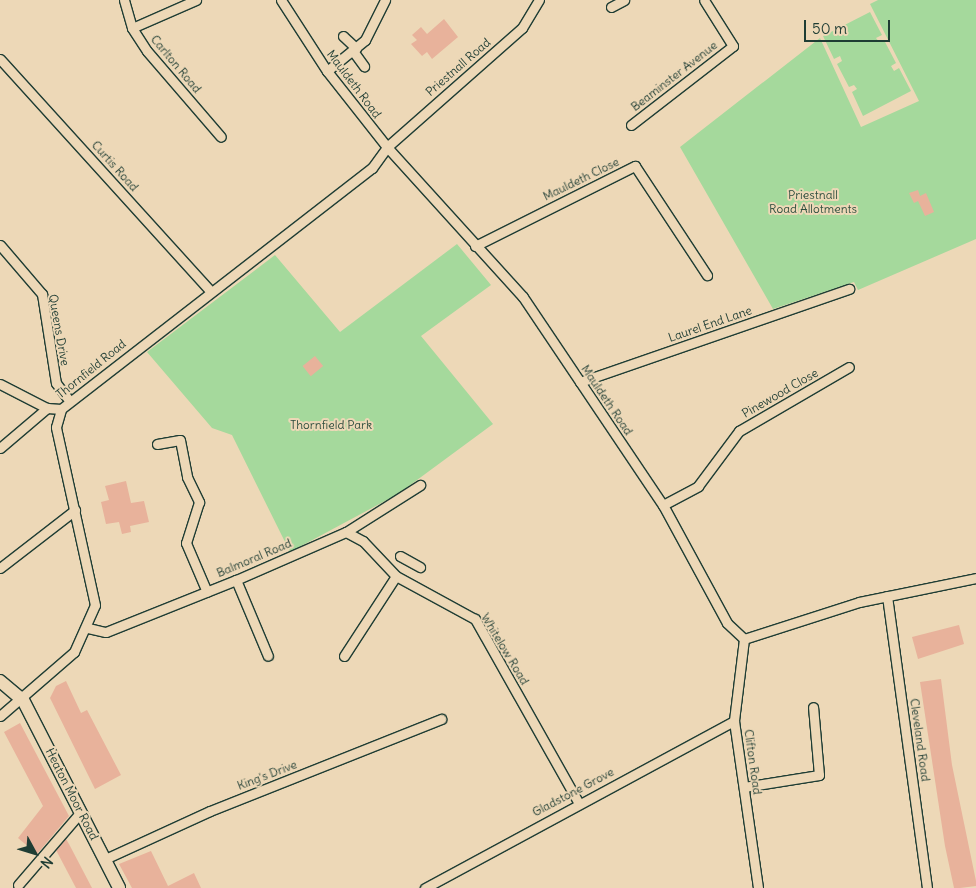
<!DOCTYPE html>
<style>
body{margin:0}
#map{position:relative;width:976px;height:888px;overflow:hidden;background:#edd8b7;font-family:Delius,sans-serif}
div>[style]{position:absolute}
.green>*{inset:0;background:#a5d99c}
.building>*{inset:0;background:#e8b29b;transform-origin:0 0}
.roads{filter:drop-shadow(1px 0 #1f3d34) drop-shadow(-1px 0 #1f3d34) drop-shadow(0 1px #1f3d34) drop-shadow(0 -1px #1f3d34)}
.minor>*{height:9px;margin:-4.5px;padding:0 4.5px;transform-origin:4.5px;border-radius:4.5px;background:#edd8b7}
.secondary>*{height:12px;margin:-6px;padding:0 6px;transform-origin:6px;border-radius:6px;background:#edd8b7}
span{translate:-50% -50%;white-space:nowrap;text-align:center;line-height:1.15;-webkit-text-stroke:4px #edd8b7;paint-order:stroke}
.street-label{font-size:12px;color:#1f3d34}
.park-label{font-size:12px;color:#2c4d3e}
.north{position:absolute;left:10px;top:828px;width:50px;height:50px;-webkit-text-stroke:4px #edd8b7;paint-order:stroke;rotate:129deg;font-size:14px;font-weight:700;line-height:20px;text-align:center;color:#1f3d34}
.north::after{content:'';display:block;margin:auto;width:18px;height:22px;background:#1f3d34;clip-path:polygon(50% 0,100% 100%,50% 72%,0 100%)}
.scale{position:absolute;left:804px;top:20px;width:86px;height:22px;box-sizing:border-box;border:2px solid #1f3d34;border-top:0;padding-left:6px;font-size:15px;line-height:18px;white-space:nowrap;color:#1f3d34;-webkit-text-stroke:4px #edd8b7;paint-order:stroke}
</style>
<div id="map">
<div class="green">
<div style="clip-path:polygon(878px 0,976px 0,976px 239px,858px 290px,854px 282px,773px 309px,680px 147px,820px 38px,861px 127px,919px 101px,870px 4px)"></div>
<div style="clip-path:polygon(870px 12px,882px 35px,876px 38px,879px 42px,884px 40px,896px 63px,891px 66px,894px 71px,899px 68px,911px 91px,863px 116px,852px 92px,857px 89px,854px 85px,849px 87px,837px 64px,842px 61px,840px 56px,834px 59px,823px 36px)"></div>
<div style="clip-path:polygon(457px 244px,491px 285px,421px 336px,493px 424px,398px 494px,290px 552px,232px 435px,212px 428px,147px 352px,275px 255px,340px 332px)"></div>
</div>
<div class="building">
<div style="clip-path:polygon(444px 19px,458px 37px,432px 59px,427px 52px,422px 56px,411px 44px,417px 40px,412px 35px,421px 27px,427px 34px)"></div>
<div style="clip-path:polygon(918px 190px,920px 196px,926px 193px,934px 212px,925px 216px,918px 201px,914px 203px,909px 193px)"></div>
<div style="left:315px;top:356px;width:13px;height:16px;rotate:51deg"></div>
<div style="clip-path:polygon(126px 481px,131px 503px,144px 501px,149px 522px,130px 526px,131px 532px,122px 534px,119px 522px,106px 524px,101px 502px,109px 500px,105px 486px)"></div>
<div style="clip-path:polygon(959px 625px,964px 644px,918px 659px,912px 637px)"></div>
<div style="clip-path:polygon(941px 679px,952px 765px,976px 881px,976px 886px,960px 888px,954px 888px,945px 846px,920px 682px)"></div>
<div style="clip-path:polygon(66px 681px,81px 713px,87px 710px,121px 775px,95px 789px,50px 698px,56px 686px)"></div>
<div style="clip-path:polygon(20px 723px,69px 816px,37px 854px,18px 838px,43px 806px,4px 732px)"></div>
<div style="clip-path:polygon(66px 839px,69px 844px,92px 888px,76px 888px,56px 850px)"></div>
<div style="clip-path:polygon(151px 851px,168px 886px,194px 873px,201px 888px,132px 888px,119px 864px)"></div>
</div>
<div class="roads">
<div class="minor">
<div style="left:124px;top:0;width:29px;rotate:74deg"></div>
<div style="left:132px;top:28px;width:27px;rotate:57deg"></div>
<div style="left:147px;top:51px;width:113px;rotate:49.3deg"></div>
<div style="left:281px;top:0;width:85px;rotate:57.1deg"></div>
<div style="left:327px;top:71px;width:97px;rotate:51.7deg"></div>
<div style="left:387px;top:147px;width:202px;rotate:47.8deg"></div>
<div style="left:523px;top:297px;width:251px;rotate:56.1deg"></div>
<div style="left:663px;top:505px;width:134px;rotate:61.5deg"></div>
<div style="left:727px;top:623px;width:23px;rotate:43deg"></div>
<div style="left:611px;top:7px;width:15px;rotate:-28deg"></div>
<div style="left:132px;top:28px;width:70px;rotate:-23.6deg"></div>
<div style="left:343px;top:36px;width:18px;rotate:43deg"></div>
<div style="left:353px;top:51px;width:19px;rotate:54deg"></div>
<div style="left:0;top:59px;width:313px;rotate:47.8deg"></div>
<div style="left:327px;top:71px;width:49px;rotate:-39.2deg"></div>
<div style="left:365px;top:40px;width:45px;rotate:-63.4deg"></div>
<div style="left:631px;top:125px;width:129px;rotate:-37.8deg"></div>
<div style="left:733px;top:46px;width:54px;rotate:-122.2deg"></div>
<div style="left:0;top:245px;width:65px;rotate:49.4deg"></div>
<div style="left:42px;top:294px;width:90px;rotate:81.1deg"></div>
<div style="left:56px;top:383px;width:21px;rotate:53deg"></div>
<div style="left:475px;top:246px;width:179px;rotate:-26.6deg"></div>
<div style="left:635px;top:166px;width:131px;rotate:56.6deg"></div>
<div style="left:580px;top:382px;width:285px;rotate:-19.1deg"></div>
<div style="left:0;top:384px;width:53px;rotate:27.1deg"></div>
<div style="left:47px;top:408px;width:14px;rotate:4deg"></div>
<div style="left:157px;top:444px;width:23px;rotate:-10deg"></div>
<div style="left:180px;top:440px;width:38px;rotate:79deg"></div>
<div style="left:187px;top:477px;width:28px;rotate:64deg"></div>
<div style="left:199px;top:502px;width:43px;rotate:107.6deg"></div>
<div style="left:186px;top:543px;width:53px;rotate:66.8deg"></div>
<div style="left:0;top:448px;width:62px;rotate:-40.4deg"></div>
<div style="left:663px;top:505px;width:40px;rotate:-28deg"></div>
<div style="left:698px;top:486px;width:69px;rotate:-53.3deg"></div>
<div style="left:739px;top:431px;width:127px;rotate:-30.2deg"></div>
<div style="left:346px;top:532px;width:19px;rotate:28deg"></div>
<div style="left:363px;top:541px;width:48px;rotate:46.7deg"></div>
<div style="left:396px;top:576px;width:90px;rotate:28.6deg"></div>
<div style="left:475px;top:619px;width:210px;rotate:60.6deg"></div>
<div style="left:400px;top:556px;width:23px;rotate:29deg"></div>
<div style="left:0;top:568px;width:95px;rotate:-37.7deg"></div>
<div style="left:236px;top:580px;width:82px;rotate:67.2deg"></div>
<div style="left:887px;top:596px;width:295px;rotate:82.2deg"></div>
<div style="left:88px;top:628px;width:18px;rotate:13deg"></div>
<div style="left:106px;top:632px;width:140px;rotate:-21.8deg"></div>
<div style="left:236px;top:580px;width:120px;rotate:-23.6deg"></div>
<div style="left:346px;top:532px;width:88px;rotate:-32.4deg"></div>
<div style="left:744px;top:639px;width:83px;rotate:97deg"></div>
<div style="left:734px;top:721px;width:169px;rotate:81.8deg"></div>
<div style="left:744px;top:639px;width:121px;rotate:-17.8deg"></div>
<div style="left:859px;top:602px;width:119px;rotate:-11.6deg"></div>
<div style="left:344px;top:656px;width:95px;rotate:-57deg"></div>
<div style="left:0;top:716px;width:98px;rotate:-40.9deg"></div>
<div style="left:74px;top:652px;width:51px;rotate:-65.9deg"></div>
<div style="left:95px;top:605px;width:182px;rotate:-102.4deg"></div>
<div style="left:56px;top:427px;width:19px;rotate:-74deg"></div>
<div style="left:61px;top:409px;width:393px;rotate:-37.8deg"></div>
<div style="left:372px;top:168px;width:26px;rotate:-54deg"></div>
<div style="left:387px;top:147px;width:180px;rotate:-41.4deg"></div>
<div style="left:522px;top:28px;width:33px;rotate:-59deg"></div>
<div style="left:744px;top:787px;width:76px;rotate:-9.1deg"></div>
<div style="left:819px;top:775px;width:68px;rotate:-95deg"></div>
<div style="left:105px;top:859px;width:115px;rotate:-24.6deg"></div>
<div style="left:210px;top:811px;width:249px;rotate:-21.7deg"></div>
<div style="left:18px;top:885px;width:95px;rotate:-49.3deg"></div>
<div style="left:425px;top:888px;width:351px;rotate:-28.4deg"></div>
</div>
<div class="secondary">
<div style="left:0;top:681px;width:30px;rotate:40deg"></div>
<div style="left:23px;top:700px;width:211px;rotate:62.9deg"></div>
</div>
</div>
<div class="street-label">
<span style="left:176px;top:64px;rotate:50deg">Carlton Road</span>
<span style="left:458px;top:67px;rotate:-41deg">Priestnall Road</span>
<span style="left:674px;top:76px;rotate:-38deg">Beaminster Avenue</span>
<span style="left:354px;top:84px;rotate:53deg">Mauldeth Road</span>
<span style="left:115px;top:166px;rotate:48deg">Curtis Road</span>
<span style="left:581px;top:179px;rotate:-26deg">Mauldeth Close</span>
<span style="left:710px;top:324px;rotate:-19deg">Laurel End Lane</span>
<span style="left:59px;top:330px;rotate:80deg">Queens Drive</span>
<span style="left:91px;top:369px;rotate:-39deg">Thornfield Road</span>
<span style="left:780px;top:393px;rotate:-30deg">Pinewood Close</span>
<span style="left:607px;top:400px;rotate:56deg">Mauldeth Road</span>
<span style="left:254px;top:558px;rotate:-23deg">Balmoral Road</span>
<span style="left:505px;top:649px;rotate:59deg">Whitelow Road</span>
<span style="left:920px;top:740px;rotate:82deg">Cleveland Road</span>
<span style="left:753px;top:762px;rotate:82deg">Clifton Road</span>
<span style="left:267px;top:775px;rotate:-21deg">King's Drive</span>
<span style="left:573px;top:792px;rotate:-28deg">Gladstone Grove</span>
<span style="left:72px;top:794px;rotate:63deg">Heaton Moor Road</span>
</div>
<div class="park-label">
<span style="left:813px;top:202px">Priestnall<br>Road Allotments</span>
<span style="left:331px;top:425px">Thornfield Park</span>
</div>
<div class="north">N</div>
<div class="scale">50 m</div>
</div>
